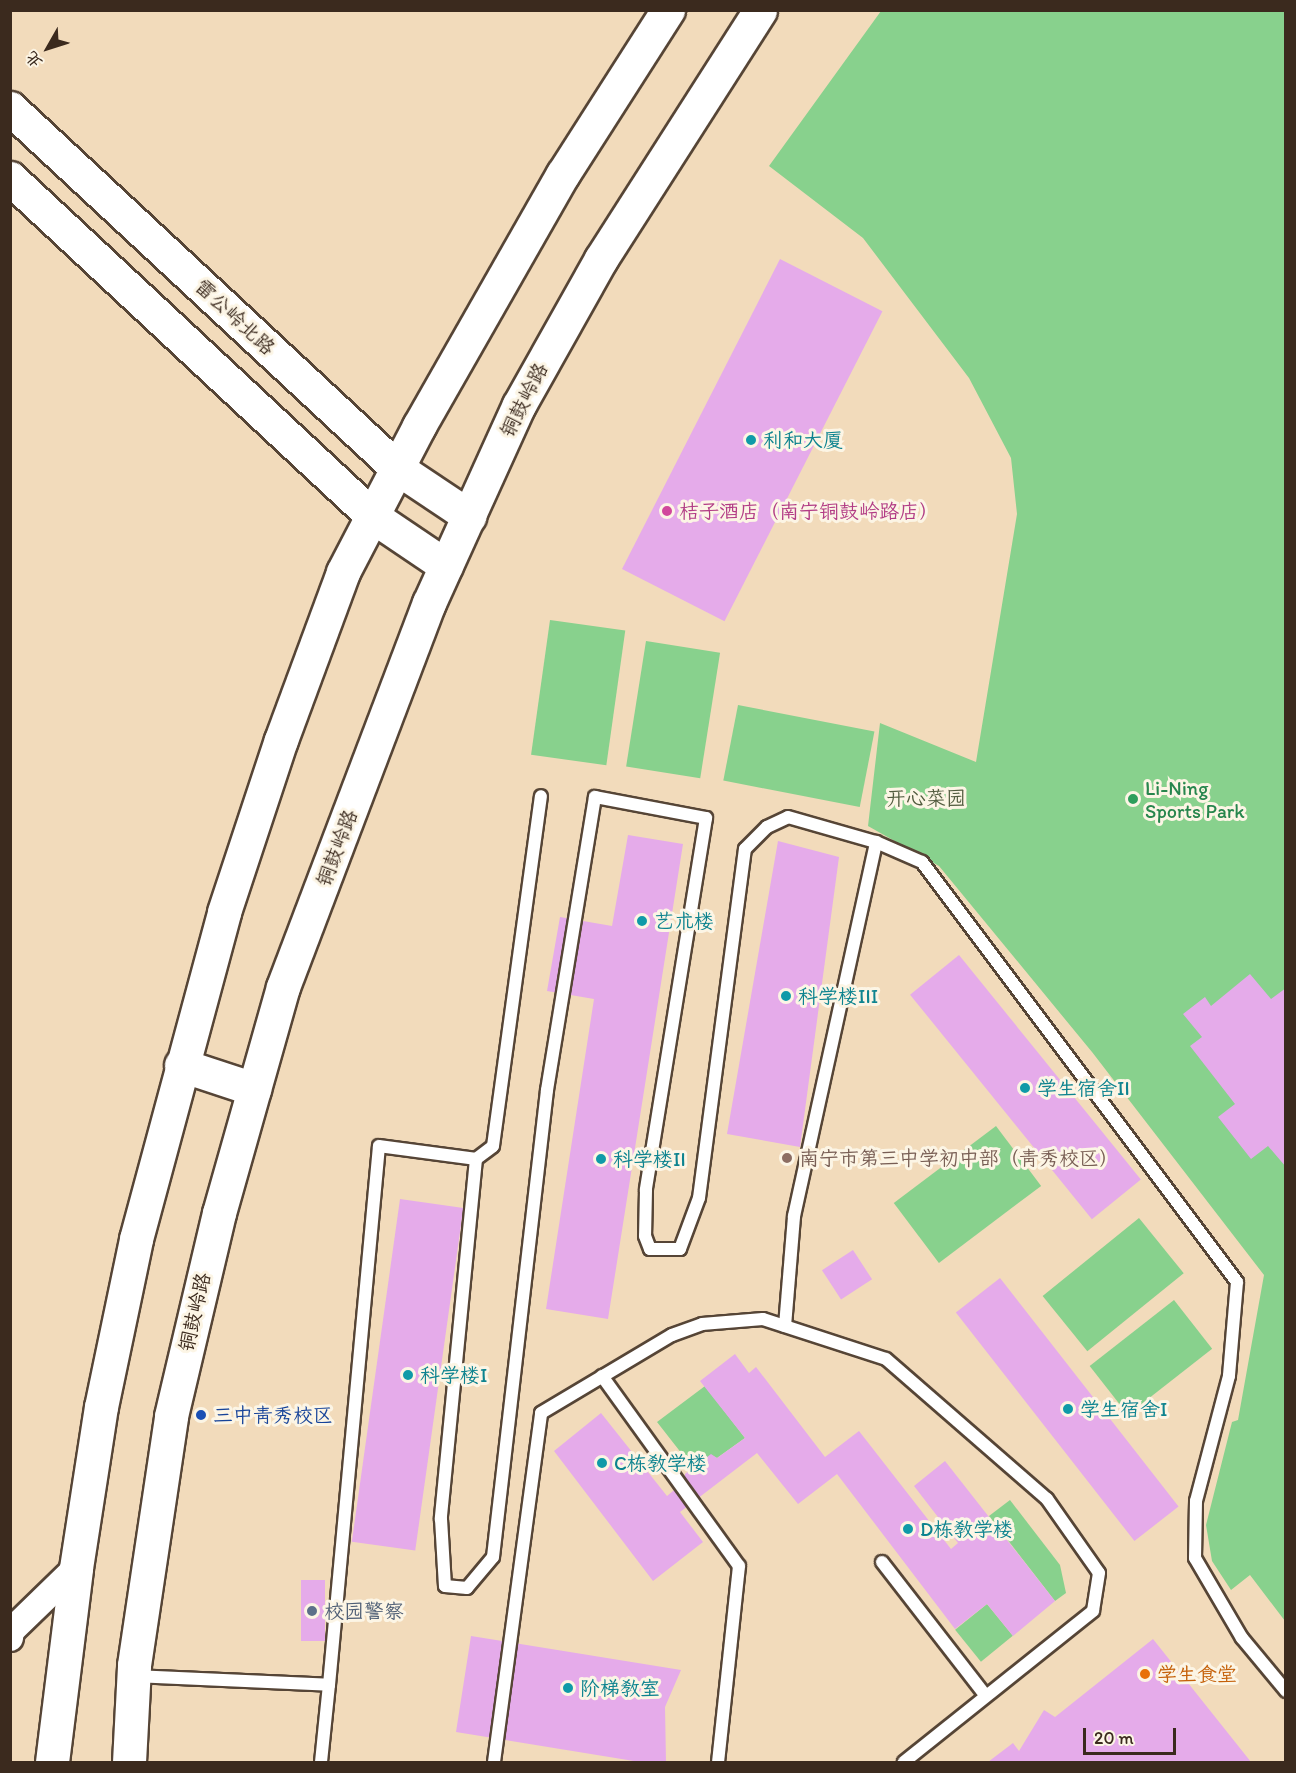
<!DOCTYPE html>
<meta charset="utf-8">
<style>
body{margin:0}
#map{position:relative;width:1296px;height:1773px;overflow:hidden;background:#f2dbbb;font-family:Itim,"LXGW WenKai TC",sans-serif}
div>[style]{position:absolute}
.green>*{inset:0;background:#88d18d;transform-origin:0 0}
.building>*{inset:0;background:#e5abea;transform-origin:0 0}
.roads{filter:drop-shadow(2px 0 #564536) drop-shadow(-2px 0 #564536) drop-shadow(0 2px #564536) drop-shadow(0 -2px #564536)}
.lane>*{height:12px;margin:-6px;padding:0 6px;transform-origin:6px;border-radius:6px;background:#fff}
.street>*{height:26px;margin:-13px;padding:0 13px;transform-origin:13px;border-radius:13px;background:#fff}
.secondary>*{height:33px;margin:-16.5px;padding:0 16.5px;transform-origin:16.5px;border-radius:16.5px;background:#fff}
.primary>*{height:33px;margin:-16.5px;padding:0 16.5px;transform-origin:16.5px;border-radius:16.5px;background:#fff}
.dots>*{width:16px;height:16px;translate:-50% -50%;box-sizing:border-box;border:3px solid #fcf5e5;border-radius:50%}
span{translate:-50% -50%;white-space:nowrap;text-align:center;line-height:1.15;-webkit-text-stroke:6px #fcf5e5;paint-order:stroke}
.street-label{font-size:20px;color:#3b2a1e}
.culture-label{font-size:20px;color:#0d838f}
.left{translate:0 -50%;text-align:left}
.hotel-label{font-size:20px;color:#b23c85}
.leisure-label{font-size:20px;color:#27864d}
.park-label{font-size:20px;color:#525c3f}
.education-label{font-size:20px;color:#785e54}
.transit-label{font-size:20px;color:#164399}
.service-label{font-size:20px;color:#4e5e75}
.food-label{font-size:20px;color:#c56008}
.frame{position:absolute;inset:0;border:12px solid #3b2a1e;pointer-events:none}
.north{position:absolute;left:18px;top:18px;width:60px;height:60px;-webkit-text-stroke:4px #fcf5e5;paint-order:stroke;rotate:231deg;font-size:16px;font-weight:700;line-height:24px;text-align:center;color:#3b2a1e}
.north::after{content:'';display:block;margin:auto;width:21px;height:27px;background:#3b2a1e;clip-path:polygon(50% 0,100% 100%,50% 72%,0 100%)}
.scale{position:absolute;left:1083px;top:1728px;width:93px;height:27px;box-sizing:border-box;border:3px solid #3b2a1e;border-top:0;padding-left:8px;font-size:18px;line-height:21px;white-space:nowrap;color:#3b2a1e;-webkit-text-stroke:4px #fcf5e5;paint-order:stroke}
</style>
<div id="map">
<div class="green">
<div style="clip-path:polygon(881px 11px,1285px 11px,1285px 1621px,1250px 1575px,1231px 1590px,1212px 1561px,1206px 1525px,1232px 1422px,1238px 1420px,1264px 1275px,1092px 1052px,939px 866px,868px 826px,880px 723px,976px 762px,1017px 514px,1011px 458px,969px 378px,863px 238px,769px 166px)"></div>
<div style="left:550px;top:620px;width:76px;height:136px;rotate:8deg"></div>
<div style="left:646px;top:641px;width:75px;height:127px;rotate:9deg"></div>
<div style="left:738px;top:705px;width:139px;height:77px;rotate:11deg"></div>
<div style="left:996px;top:1126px;width:75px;height:128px;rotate:53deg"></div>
<div style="left:1139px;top:1218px;width:71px;height:124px;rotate:51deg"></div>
<div style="left:1174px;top:1300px;width:62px;height:107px;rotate:52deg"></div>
<div style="clip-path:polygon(705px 1386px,745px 1438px,717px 1458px,711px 1455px,693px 1468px,657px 1422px)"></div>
<div style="clip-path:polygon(1010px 1500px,1060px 1565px,1066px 1593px,1055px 1601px,989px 1516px)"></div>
<div style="left:987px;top:1604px;width:41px;height:41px;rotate:51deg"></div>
</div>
<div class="building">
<div style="left:780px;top:259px;width:115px;height:348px;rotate:27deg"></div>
<div style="clip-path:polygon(628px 835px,683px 844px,608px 1319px,546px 1309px,594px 999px,547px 991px,560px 917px,612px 926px)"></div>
<div style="clip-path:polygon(778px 841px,839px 857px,800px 1147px,727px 1134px)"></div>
<div style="left:959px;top:955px;width:289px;height:63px;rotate:51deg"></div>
<div style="clip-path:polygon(1250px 974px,1271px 999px,1286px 988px,1286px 1167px,1268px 1146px,1251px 1159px,1218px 1117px,1235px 1104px,1190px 1046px,1202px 1037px,1183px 1014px,1205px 997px,1211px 1006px)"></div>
<div style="left:400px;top:1199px;width:64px;height:346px;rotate:8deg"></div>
<div style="left:853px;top:1250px;width:35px;height:37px;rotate:57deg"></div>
<div style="left:1000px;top:1278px;width:290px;height:56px;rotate:52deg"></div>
<div style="clip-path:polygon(735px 1354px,749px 1373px,756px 1367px,825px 1457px,859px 1431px,951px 1549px,958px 1543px,914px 1486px,945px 1461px,1055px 1601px,1013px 1636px,987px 1604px,955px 1629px,837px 1474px,798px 1504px,757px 1453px,680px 1512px,703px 1542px,653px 1581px,554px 1451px,601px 1413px,667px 1496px,685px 1481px,685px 1474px,711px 1454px,717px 1458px,745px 1438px,700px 1381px)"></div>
<div style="left:301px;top:1580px;width:24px;height:61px"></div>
<div style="clip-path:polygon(471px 1636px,681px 1670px,665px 1707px,666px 1762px,640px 1762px,456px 1732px)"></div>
<div style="clip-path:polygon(1153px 1639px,1251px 1762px,988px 1762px,1013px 1743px,1019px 1751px,1044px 1710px,1055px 1717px)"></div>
</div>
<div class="roads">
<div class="lane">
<div style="left:476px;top:1159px;width:21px;rotate:-37deg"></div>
<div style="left:493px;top:1146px;width:353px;rotate:-82.2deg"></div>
<div style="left:785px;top:1326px;width:110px;rotate:-85.3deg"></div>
<div style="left:794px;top:1216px;width:383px;rotate:-77.6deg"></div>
<div style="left:602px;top:1376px;width:234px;rotate:54.2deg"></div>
<div style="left:739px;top:1566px;width:197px;rotate:96.1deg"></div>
<div style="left:882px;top:1562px;width:168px;rotate:52.2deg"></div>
<div style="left:134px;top:1676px;width:195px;rotate:2.6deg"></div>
<div style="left:329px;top:1685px;width:541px;rotate:-84.7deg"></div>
<div style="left:379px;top:1146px;width:98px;rotate:7.6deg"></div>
<div style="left:476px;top:1159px;width:362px;rotate:95.6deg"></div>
<div style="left:441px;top:1519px;width:67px;rotate:86.6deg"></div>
<div style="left:445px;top:1586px;width:22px;rotate:5deg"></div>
<div style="left:467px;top:1588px;width:40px;rotate:-50deg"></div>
<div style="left:493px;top:1557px;width:470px;rotate:-83.4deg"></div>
<div style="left:547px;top:1090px;width:297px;rotate:-80.7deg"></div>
<div style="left:595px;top:797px;width:113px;rotate:10.7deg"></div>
<div style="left:706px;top:818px;width:377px;rotate:99.2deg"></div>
<div style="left:646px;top:1190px;width:46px;rotate:91.2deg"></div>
<div style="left:645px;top:1236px;width:14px;rotate:69deg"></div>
<div style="left:650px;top:1249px;width:30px"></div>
<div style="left:680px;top:1249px;width:54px;rotate:-69.6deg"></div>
<div style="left:699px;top:1198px;width:352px;rotate:-82.5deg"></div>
<div style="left:745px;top:849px;width:31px;rotate:-45deg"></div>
<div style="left:767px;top:827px;width:23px;rotate:-25deg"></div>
<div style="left:788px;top:817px;width:91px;rotate:15.9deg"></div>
<div style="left:876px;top:842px;width:50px;rotate:23.5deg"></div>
<div style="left:922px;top:862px;width:525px;rotate:53.13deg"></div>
<div style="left:1237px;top:1282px;width:94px;rotate:94.9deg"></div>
<div style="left:1229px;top:1376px;width:129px;rotate:104.8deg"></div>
<div style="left:1196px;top:1501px;width:57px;rotate:91deg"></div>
<div style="left:1195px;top:1558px;width:93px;rotate:59.6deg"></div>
<div style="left:1242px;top:1638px;width:69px;rotate:50.3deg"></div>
<div style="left:321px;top:1762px;width:77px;rotate:-84.1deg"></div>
<div style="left:494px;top:1762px;width:352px;rotate:-82.3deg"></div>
<div style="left:541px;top:1413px;width:152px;rotate:-30.8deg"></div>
<div style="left:672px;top:1335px;width:32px;rotate:-20deg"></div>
<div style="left:702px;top:1324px;width:61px;rotate:-4.7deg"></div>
<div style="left:763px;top:1319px;width:129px;rotate:18deg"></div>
<div style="left:886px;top:1359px;width:213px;rotate:41deg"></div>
<div style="left:1047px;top:1499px;width:90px;rotate:54.9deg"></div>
<div style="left:1099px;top:1573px;width:38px;rotate:99deg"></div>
<div style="left:1093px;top:1611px;width:242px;rotate:141.4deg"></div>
</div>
<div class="street">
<div style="left:10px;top:1638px;width:7px;rotate:-82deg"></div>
<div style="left:11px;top:1631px;width:91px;rotate:-44.1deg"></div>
</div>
<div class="secondary">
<div style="left:10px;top:108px;width:529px;rotate:42.93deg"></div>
<div style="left:397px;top:468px;width:87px;rotate:33.7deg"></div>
<div style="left:10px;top:178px;width:495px;rotate:43deg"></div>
<div style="left:372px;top:516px;width:89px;rotate:34deg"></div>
</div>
<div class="primary">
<div style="left:181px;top:1065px;width:77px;rotate:18.2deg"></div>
<div style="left:52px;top:1762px;width:195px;rotate:-82.9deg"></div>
<div style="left:76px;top:1568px;width:163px;rotate:-81.2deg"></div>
<div style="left:101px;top:1407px;width:172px;rotate:-78.2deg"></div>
<div style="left:136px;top:1239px;width:339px;rotate:-74.9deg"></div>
<div style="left:224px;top:912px;width:181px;rotate:-71.7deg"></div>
<div style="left:281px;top:740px;width:179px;rotate:-69.7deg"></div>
<div style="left:343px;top:572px;width:165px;rotate:-62.5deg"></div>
<div style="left:419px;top:426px;width:290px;rotate:-60.3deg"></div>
<div style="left:563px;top:174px;width:195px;rotate:-57.4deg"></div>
<div style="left:129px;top:1762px;width:97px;rotate:-87deg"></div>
<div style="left:134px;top:1665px;width:252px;rotate:-81.5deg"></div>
<div style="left:171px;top:1416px;width:209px;rotate:-76.7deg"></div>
<div style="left:219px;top:1213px;width:235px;rotate:-74.2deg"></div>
<div style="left:283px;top:987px;width:411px;rotate:-69.2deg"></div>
<div style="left:429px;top:603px;width:217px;rotate:-65.6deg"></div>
<div style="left:519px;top:405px;width:167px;rotate:-60.7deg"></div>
<div style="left:601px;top:259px;width:295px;rotate:-57.4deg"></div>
</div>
</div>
<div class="dots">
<div style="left:751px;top:440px;background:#0f9aa8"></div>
<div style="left:667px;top:511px;background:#d1479c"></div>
<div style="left:1133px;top:799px;background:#2e9e5b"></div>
<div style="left:642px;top:921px;background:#0f9aa8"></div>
<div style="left:786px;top:996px;background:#0f9aa8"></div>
<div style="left:1025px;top:1088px;background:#0f9aa8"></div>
<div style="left:787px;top:1158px;background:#8d6e63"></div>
<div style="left:601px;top:1159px;background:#0f9aa8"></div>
<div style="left:408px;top:1375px;background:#0f9aa8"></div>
<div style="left:1068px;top:1409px;background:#0f9aa8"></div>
<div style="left:201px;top:1415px;background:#1a4fb4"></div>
<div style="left:602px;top:1463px;background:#0f9aa8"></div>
<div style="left:908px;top:1529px;background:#0f9aa8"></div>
<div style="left:312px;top:1611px;background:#5c6f8a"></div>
<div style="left:1145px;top:1674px;background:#e8710a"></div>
<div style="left:568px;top:1688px;background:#0f9aa8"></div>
</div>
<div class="street-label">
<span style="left:235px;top:317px;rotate:43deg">雷公岭北路</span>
<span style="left:524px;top:400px;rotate:-63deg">铜鼓岭路</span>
<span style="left:337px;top:848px;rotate:-69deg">铜鼓岭路</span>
<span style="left:195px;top:1312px;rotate:-77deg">铜鼓岭路</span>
</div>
<div class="culture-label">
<span class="left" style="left:763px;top:440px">利和大厦</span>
<span class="left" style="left:654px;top:921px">艺术楼</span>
<span class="left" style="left:798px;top:996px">科学楼III</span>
<span class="left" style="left:1037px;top:1088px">学生宿舍II</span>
<span class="left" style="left:613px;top:1159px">科学楼II</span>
<span class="left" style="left:420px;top:1375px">科学楼I</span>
<span class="left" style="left:1080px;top:1409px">学生宿舍I</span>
<span class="left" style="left:614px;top:1463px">C栋教学楼</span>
<span class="left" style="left:920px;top:1529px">D栋教学楼</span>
<span class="left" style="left:580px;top:1688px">阶梯教室</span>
</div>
<div class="hotel-label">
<span class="left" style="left:679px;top:511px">桔子酒店（南宁铜鼓岭路店）</span>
</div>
<div class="leisure-label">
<span class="left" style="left:1145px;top:800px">Li-Ning<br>Sports Park</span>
</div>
<div class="park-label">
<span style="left:926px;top:798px">开心菜园</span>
</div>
<div class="education-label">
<span class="left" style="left:799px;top:1158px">南宁市第三中学初中部（青秀校区）</span>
</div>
<div class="transit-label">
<span class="left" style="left:213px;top:1415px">三中青秀校区</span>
</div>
<div class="service-label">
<span class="left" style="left:324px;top:1611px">校园警察</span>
</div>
<div class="food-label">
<span class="left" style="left:1157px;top:1674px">学生食堂</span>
</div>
<div class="frame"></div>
<div class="north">北</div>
<div class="scale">20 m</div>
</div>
